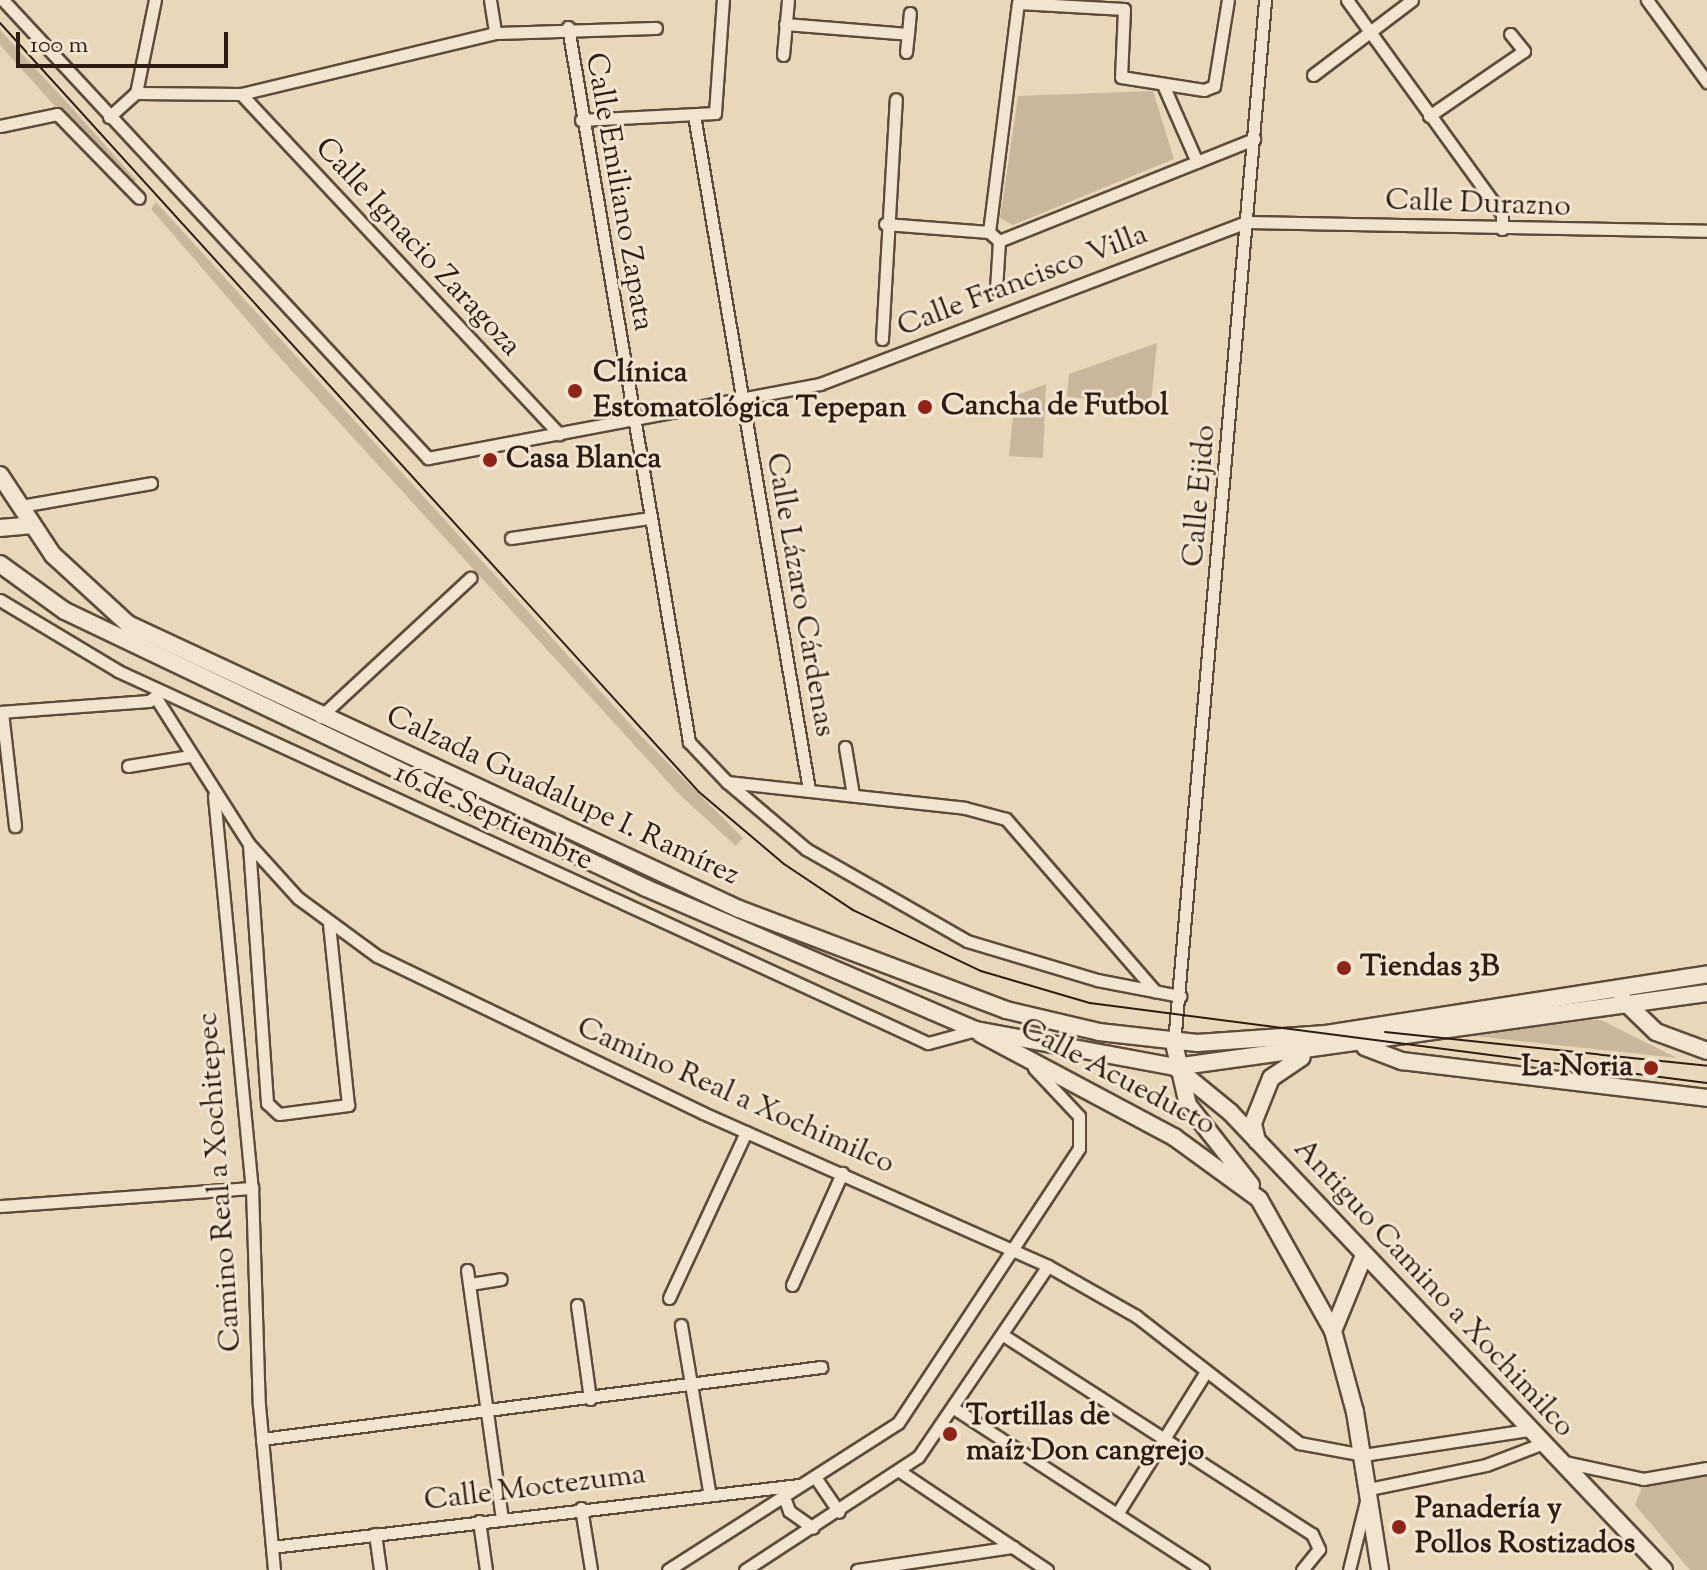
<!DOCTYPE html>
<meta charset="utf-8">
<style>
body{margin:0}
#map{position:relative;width:1707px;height:1570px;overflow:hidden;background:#e9d7b9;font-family:"Sorts Mill Goudy",serif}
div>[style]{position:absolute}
.green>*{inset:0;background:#c9b79d}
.roads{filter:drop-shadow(2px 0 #5d4b3c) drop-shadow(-2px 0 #5d4b3c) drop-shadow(0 2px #5d4b3c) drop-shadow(0 -2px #5d4b3c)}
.street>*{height:11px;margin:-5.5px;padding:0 5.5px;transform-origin:5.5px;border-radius:5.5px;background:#f1e5d2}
.secondary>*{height:16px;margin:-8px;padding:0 8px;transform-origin:8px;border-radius:8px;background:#f1e5d2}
.tram>*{height:2px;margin:-1px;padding:0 1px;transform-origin:1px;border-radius:1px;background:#2e1c12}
.dots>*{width:22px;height:22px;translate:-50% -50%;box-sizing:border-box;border:4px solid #f1e5d2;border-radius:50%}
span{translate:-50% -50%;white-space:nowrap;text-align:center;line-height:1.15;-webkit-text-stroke:6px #f1e5d2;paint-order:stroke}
.street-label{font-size:30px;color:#2e1c12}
.poi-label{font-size:30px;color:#2e1c12;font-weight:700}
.left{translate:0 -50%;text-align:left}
.right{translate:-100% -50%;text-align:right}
.scale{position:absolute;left:16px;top:32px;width:212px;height:36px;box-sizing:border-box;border:4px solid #2e1c12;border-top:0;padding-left:10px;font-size:24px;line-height:28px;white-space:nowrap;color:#2e1c12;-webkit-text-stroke:6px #f1e5d2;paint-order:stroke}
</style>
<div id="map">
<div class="green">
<div style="clip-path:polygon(0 30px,72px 108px,137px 181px,123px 181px,51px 102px,0 45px)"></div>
<div style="clip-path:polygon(1153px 91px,1174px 159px,1013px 225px,1000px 218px,1018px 96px)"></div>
<div style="clip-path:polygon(156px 202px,641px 736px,743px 838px,736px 846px,681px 796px,272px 349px,151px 209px)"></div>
<div style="clip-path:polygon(1157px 343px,1151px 404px,1067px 397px,1069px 374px)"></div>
<div style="clip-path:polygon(1046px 384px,1043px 458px,1009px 456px,1015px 396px)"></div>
<div style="clip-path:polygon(1601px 1020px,1677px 1058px,1474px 1036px,1590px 1020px)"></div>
<div style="clip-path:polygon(1707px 1462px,1707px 1570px,1690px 1570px,1635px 1505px,1647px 1474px)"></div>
</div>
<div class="roads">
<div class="street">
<div style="left:3px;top:0;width:625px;rotate:47.14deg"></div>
<div style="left:428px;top:458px;width:399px;rotate:-10.7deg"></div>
<div style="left:820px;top:384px;width:457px;rotate:-20.8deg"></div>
<div style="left:1247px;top:222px;width:460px;rotate:1.1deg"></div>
<div style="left:490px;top:0;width:33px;rotate:81deg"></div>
<div style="left:1347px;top:0;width:264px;rotate:54.1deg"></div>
<div style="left:1502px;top:214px;width:15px;rotate:90deg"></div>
<div style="left:1647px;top:0;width:102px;rotate:53.8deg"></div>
<div style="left:785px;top:24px;width:123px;rotate:4.6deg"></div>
<div style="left:908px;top:34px;width:21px;rotate:-85deg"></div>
<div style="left:568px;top:27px;width:725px;rotate:80.39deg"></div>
<div style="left:689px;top:742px;width:55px;rotate:46.5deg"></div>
<div style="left:727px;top:782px;width:239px;rotate:6.2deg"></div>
<div style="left:965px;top:808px;width:42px;rotate:15deg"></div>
<div style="left:1006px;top:819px;width:228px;rotate:49.1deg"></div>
<div style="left:906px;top:52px;width:18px;rotate:-84deg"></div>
<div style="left:783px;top:55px;width:55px;rotate:-84.8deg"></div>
<div style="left:1313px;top:75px;width:124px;rotate:-37.1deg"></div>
<div style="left:1164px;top:87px;width:82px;rotate:66.3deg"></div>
<div style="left:136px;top:93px;width:105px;rotate:0.5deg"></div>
<div style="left:241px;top:94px;width:261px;rotate:-13.5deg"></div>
<div style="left:495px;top:33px;width:161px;rotate:-1.8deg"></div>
<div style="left:136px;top:93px;width:95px;rotate:-78.5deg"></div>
<div style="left:241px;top:94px;width:466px;rotate:46.9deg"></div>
<div style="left:694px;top:115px;width:685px;rotate:80.33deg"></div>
<div style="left:1429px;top:116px;width:115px;rotate:-34.4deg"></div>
<div style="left:1524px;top:51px;width:22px;rotate:-129deg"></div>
<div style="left:109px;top:117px;width:36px;rotate:-42deg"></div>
<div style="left:581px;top:120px;width:134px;rotate:-3deg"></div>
<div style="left:715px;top:113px;width:113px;rotate:-86deg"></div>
<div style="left:0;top:126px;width:58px;rotate:-11.9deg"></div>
<div style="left:57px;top:114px;width:117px;rotate:45.7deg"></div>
<div style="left:885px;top:224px;width:104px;rotate:4.4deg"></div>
<div style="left:999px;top:241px;width:275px;rotate:-21.8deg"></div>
<div style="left:996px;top:289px;width:48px;rotate:-86.4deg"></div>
<div style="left:999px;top:241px;width:13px;rotate:-138deg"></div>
<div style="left:989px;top:232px;width:231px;rotate:-82.8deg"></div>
<div style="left:1018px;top:3px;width:106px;rotate:3.2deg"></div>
<div style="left:1124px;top:9px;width:68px;rotate:92.5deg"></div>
<div style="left:1121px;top:77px;width:84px;rotate:8.9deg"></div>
<div style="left:1204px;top:90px;width:11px;rotate:-22deg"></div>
<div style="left:1214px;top:86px;width:87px;rotate:-80.8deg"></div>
<div style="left:882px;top:339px;width:240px;rotate:-86.7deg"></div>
<div style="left:21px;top:506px;width:132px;rotate:-10deg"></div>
<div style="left:511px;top:538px;width:139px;rotate:-8.2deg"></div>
<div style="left:0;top:600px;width:138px;rotate:31deg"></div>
<div style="left:118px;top:671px;width:891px;rotate:24.67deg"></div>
<div style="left:928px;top:1043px;width:50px;rotate:-15.2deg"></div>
<div style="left:156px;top:698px;width:173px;rotate:57.5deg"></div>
<div style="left:249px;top:844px;width:73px;rotate:47.8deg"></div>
<div style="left:298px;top:898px;width:98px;rotate:36.3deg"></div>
<div style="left:377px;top:956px;width:362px;rotate:25.7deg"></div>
<div style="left:703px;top:1113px;width:377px;rotate:23.9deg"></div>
<div style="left:1048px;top:1266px;width:101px;rotate:29.6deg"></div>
<div style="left:1136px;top:1316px;width:207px;rotate:37.9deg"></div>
<div style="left:1299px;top:1443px;width:65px;rotate:10.6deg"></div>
<div style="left:1363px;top:1455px;width:167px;rotate:-8.6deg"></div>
<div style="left:0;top:712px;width:149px;rotate:-4.2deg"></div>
<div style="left:149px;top:701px;width:14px;rotate:-36deg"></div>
<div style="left:2px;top:712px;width:115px;rotate:83.5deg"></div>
<div style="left:320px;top:717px;width:205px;rotate:-42.8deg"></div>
<div style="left:845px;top:747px;width:49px;rotate:80.5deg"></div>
<div style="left:128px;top:766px;width:63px;rotate:-9.2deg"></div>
<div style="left:727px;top:782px;width:104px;rotate:40.3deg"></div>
<div style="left:806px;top:849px;width:185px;rotate:29.7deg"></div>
<div style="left:967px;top:941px;width:136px;rotate:16.7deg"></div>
<div style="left:1097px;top:980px;width:85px;rotate:10.9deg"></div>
<div style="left:214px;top:796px;width:394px;rotate:84.5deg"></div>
<div style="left:252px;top:1188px;width:217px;rotate:88.2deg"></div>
<div style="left:259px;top:1405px;width:166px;rotate:84.8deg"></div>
<div style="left:249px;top:845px;width:259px;rotate:86deg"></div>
<div style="left:267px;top:1103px;width:16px;rotate:43deg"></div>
<div style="left:279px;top:1114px;width:70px;rotate:-7.4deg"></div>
<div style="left:348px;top:1105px;width:181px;rotate:-96deg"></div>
<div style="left:1174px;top:1043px;width:1047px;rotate:-85.01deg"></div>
<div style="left:0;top:1206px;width:253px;rotate:-4.1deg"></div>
<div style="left:467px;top:1270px;width:250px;rotate:82deg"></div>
<div style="left:470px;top:1284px;width:31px;rotate:-9deg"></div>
<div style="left:792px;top:1285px;width:123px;rotate:-65.9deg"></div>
<div style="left:669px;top:1298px;width:183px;rotate:-65.1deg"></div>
<div style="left:577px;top:1305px;width:95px;rotate:82.1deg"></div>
<div style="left:681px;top:1325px;width:168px;rotate:80.4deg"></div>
<div style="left:1003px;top:1335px;width:368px;rotate:32.8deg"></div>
<div style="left:1312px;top:1534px;width:17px;rotate:65deg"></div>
<div style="left:1319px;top:1549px;width:27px;rotate:129deg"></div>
<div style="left:955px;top:1409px;width:296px;rotate:33deg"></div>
<div style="left:262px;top:1439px;width:564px;rotate:-7.34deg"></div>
<div style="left:1564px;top:1462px;width:81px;rotate:12.1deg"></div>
<div style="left:1643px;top:1479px;width:65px;rotate:-9.8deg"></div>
<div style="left:901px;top:1472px;width:176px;rotate:33.9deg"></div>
<div style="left:815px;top:1477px;width:42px;rotate:55.6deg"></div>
<div style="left:784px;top:1497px;width:15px;rotate:70deg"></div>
<div style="left:789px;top:1511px;width:29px;rotate:35deg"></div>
<div style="left:581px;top:1508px;width:63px;rotate:80.8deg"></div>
<div style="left:1117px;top:1514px;width:166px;rotate:-58deg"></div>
<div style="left:479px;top:1521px;width:49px;rotate:81.9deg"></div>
<div style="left:375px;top:1534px;width:36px;rotate:82deg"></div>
<div style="left:272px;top:1547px;width:531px;rotate:-6.71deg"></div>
<div style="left:668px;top:1570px;width:273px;rotate:-32.6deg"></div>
<div style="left:898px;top:1423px;width:329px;rotate:-56.6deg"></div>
<div style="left:1079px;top:1148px;width:32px;rotate:-90deg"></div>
<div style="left:1079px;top:1116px;width:66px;rotate:-133.2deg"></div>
<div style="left:745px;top:1570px;width:207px;rotate:-33.2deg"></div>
<div style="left:918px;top:1457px;width:231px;rotate:-55.8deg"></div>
<div style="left:857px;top:1570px;width:158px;rotate:-8.4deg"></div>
<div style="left:1349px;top:1570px;width:83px;rotate:-76.1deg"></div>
<div style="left:1369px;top:1489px;width:119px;rotate:-11.6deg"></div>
<div style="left:1486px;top:1465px;width:59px;rotate:-20.9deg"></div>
</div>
<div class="secondary">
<div style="left:0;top:475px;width:96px;rotate:56.5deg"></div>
<div style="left:53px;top:555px;width:102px;rotate:42.6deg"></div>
<div style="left:128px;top:624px;width:674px;rotate:25.01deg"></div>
<div style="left:739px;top:909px;width:285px;rotate:20.7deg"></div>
<div style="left:1006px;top:1010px;width:96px;rotate:13.3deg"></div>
<div style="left:1099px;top:1032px;width:99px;rotate:6.4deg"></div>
<div style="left:1197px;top:1043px;width:129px;rotate:-4deg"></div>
<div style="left:1326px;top:1034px;width:386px;rotate:-8.9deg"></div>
<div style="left:0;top:528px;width:33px;rotate:-5deg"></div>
<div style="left:0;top:564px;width:80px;rotate:35.9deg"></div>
<div style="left:65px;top:611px;width:644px;rotate:25.49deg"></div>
<div style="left:646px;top:888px;width:359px;rotate:23.3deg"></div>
<div style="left:976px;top:1030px;width:202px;rotate:10.5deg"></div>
<div style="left:1175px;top:1067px;width:537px;rotate:-7.92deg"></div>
<div style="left:1622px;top:999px;width:47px;rotate:44.1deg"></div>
<div style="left:1656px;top:1032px;width:54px;rotate:20.4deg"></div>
<div style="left:981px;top:1034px;width:219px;rotate:28.1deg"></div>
<div style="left:1174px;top:1137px;width:105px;rotate:36.1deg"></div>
<div style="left:1259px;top:1199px;width:151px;rotate:60.7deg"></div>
<div style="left:1333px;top:1331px;width:84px;rotate:74.8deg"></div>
<div style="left:1355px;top:1412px;width:160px;rotate:81deg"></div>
<div style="left:1174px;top:1043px;width:64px;rotate:77.3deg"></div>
<div style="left:1188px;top:1105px;width:102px;rotate:51.8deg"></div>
<div style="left:1365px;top:1047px;width:40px;rotate:21deg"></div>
<div style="left:1402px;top:1061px;width:307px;rotate:6.9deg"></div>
<div style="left:1175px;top:1067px;width:71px;rotate:39.3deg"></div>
<div style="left:1230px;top:1112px;width:631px;rotate:46.54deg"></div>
<div style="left:1257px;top:1141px;width:18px;rotate:-103deg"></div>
<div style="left:1253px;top:1123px;width:48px;rotate:-68.2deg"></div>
<div style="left:1271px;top:1078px;width:37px;rotate:-34deg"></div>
<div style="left:1333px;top:1331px;width:79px;rotate:-67.7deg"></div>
</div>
</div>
<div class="tram">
<div style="left:0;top:23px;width:1039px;rotate:47.73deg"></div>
<div style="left:699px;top:792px;width:111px;rotate:40.3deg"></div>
<div style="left:784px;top:864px;width:83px;rotate:33.7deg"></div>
<div style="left:853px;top:910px;width:142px;rotate:25.5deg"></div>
<div style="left:981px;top:971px;width:114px;rotate:16.4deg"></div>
<div style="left:1090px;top:1003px;width:622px;rotate:7.39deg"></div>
<div style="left:1385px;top:1032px;width:324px;rotate:6deg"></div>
</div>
<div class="dots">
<div style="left:575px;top:391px;background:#8f2418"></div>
<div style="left:925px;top:407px;background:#8f2418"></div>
<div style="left:490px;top:460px;background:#8f2418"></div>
<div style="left:1344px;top:968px;background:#8f2418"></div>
<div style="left:1651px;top:1068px;background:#8f2418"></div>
<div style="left:950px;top:1434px;background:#8f2418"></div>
<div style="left:1399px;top:1527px;background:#8f2418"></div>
</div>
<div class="street-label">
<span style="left:618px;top:192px;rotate:80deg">Calle Emiliano Zapata</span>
<span style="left:1478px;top:205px;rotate:2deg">Calle Durazno</span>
<span style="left:417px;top:248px;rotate:47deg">Calle Ignacio Zaragoza</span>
<span style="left:1023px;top:282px;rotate:-21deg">Calle Francisco Villa</span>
<span style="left:1201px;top:496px;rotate:-85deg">Calle Ejido</span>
<span style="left:799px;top:595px;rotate:80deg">Calle Lázaro Cárdenas</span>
<span style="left:562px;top:797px;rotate:25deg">Calzada Guadalupe I. Ramírez</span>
<span style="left:493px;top:818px;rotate:25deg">16 de Septiembre</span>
<span style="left:1117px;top:1078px;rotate:28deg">Calle Acueducto</span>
<span style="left:735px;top:1097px;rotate:24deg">Camino Real a Xochimilco</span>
<span style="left:221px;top:1182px;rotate:-94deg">Camino Real a Xochitepec</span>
<span style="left:1433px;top:1289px;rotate:47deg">Antiguo Camino a Xochimilco</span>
<span style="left:535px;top:1489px;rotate:-7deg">Calle Moctezuma</span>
</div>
<div class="poi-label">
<span class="left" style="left:593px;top:391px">Clínica<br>Estomatológica Tepepan</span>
<span class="left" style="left:941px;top:407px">Cancha de Futbol</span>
<span class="left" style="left:506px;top:460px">Casa Blanca</span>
<span class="left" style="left:1360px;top:968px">Tiendas 3B</span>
<span class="right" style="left:1633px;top:1068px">La Noria</span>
<span class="left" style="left:966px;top:1434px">Tortillas de<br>maíz Don cangrejo</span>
<span class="left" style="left:1415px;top:1527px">Panadería y<br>Pollos Rostizados</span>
</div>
<div class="scale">100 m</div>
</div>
